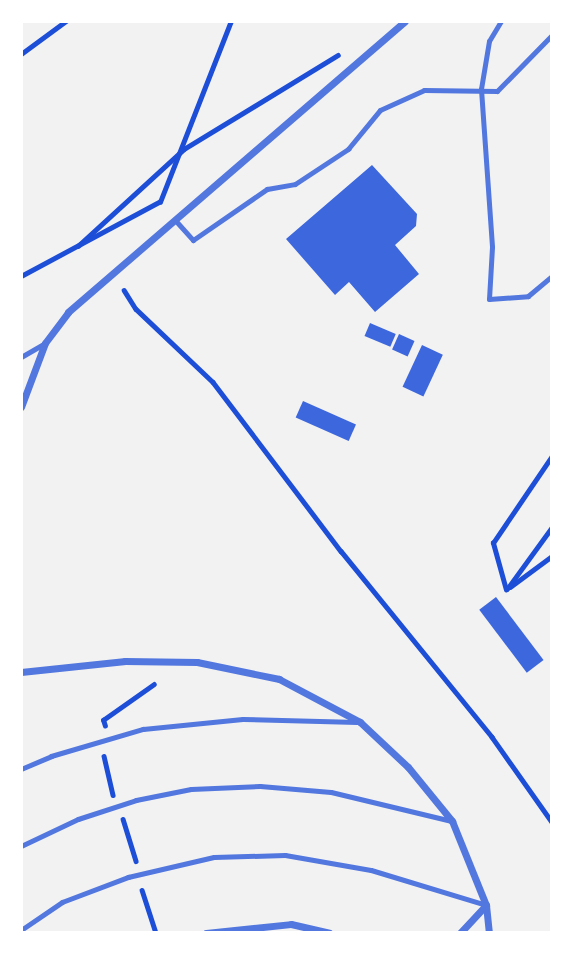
<!DOCTYPE html>
<style>
body{margin:0}
#map{position:relative;width:573px;height:954px;overflow:hidden;background:#f2f2f2;font-family:Figtree,sans-serif}
div>[style]{position:absolute}
.building>*{inset:0;background:#3d67dc;transform-origin:0 0}
.path>*{height:4.5px;margin:-2.25px;padding:0 2.25px;transform-origin:2.25px;border-radius:2.25px;background:#1d4ed8}
.service>*{height:5px;margin:-2.5px;padding:0 2.5px;transform-origin:2.5px;border-radius:2.5px;background:#5277de}
.minor>*{height:7px;margin:-3.5px;padding:0 3.5px;transform-origin:3.5px;border-radius:3.5px;background:#5277de}
span{translate:-50% -50%;white-space:nowrap;text-align:center;line-height:1.15;-webkit-text-stroke:5px #fff;paint-order:stroke}
.frame{position:absolute;inset:0;border:23px solid #fff;pointer-events:none}
</style>
<div id="map">
<div class="building">
<div style="clip-path:polygon(372px 165px,417px 214px,416px 226px,395px 245px,419px 274px,375px 312px,349px 282px,335px 295px,286px 239px)"></div>
<div style="left:370px;top:323px;width:28px;height:14px;rotate:23deg"></div>
<div style="left:399px;top:334px;width:17px;height:17px;rotate:24deg"></div>
<div style="left:422px;top:345px;width:23px;height:46px;rotate:25deg"></div>
<div style="left:303px;top:401px;width:58px;height:18px;rotate:24deg"></div>
<div style="left:496px;top:597px;width:79px;height:21px;rotate:53deg"></div>
</div>
<div class="path">
<div style="left:21px;top:54px;width:56px;rotate:-36.3deg"></div>
<div style="left:160px;top:202px;width:194px;rotate:-68.6deg"></div>
<div style="left:78px;top:246px;width:144px;rotate:-42.5deg"></div>
<div style="left:184px;top:149px;width:180px;rotate:-31.4deg"></div>
<div style="left:21px;top:276px;width:157px;rotate:-28.2deg"></div>
<div style="left:124px;top:290px;width:22px;rotate:58deg"></div>
<div style="left:136px;top:309px;width:106px;rotate:43.5deg"></div>
<div style="left:213px;top:382px;width:212px;rotate:52.9deg"></div>
<div style="left:341px;top:551px;width:240px;rotate:50.9deg"></div>
<div style="left:492px;top:737px;width:104px;rotate:54.8deg"></div>
<div style="left:510px;top:587px;width:52px;rotate:-36.4deg"></div>
<div style="left:507px;top:589px;width:77px;rotate:-54deg"></div>
<div style="left:506px;top:590px;width:49px;rotate:-105.5deg"></div>
<div style="left:493px;top:543px;width:105px;rotate:-55.9deg"></div>
<div style="left:105px;top:726px;width:6px;rotate:-108deg"></div>
<div style="left:103px;top:720px;width:62px;rotate:-35.2deg"></div>
<div style="left:104px;top:756px;width:40px;rotate:77deg"></div>
<div style="left:123px;top:819px;width:44px;rotate:72.8deg"></div>
<div style="left:142px;top:890px;width:45px;rotate:72deg"></div>
</div>
<div class="service">
<div style="left:501px;top:21px;width:23px;rotate:121deg"></div>
<div style="left:489px;top:41px;width:49px;rotate:99.5deg"></div>
<div style="left:481px;top:89px;width:158px;rotate:86deg"></div>
<div style="left:492px;top:247px;width:52px;rotate:93.3deg"></div>
<div style="left:489px;top:299px;width:39px;rotate:-4deg"></div>
<div style="left:528px;top:296px;width:31px;rotate:-40deg"></div>
<div style="left:175px;top:220px;width:27px;rotate:48deg"></div>
<div style="left:193px;top:240px;width:90px;rotate:-34.6deg"></div>
<div style="left:267px;top:189px;width:28px;rotate:-10deg"></div>
<div style="left:295px;top:184px;width:64px;rotate:-33.4deg"></div>
<div style="left:348px;top:149px;width:50px;rotate:-50.6deg"></div>
<div style="left:380px;top:110px;width:48px;rotate:-24.4deg"></div>
<div style="left:424px;top:90px;width:73px;rotate:0.8deg"></div>
<div style="left:497px;top:91px;width:78px;rotate:-45.5deg"></div>
<div style="left:21px;top:357px;width:28px;rotate:-30deg"></div>
<div style="left:21px;top:769px;width:33px;rotate:-23deg"></div>
<div style="left:51px;top:756px;width:96px;rotate:-16.4deg"></div>
<div style="left:143px;top:729px;width:100px;rotate:-5.7deg"></div>
<div style="left:243px;top:719px;width:114px;rotate:1.5deg"></div>
<div style="left:21px;top:846px;width:63px;rotate:-25.3deg"></div>
<div style="left:78px;top:819px;width:61px;rotate:-18.1deg"></div>
<div style="left:136px;top:800px;width:56px;rotate:-11.3deg"></div>
<div style="left:191px;top:789px;width:69px;rotate:-2.5deg"></div>
<div style="left:260px;top:786px;width:71px;rotate:4.8deg"></div>
<div style="left:331px;top:792px;width:124px;rotate:13.5deg"></div>
<div style="left:21px;top:930px;width:50px;rotate:-34.3deg"></div>
<div style="left:62px;top:902px;width:71px;rotate:-20.7deg"></div>
<div style="left:128px;top:877px;width:88px;rotate:-13.1deg"></div>
<div style="left:214px;top:857px;width:71px;rotate:-1.6deg"></div>
<div style="left:285px;top:855px;width:87px;rotate:9.9deg"></div>
<div style="left:371px;top:870px;width:120px;rotate:16.9deg"></div>
</div>
<div class="minor">
<div style="left:21px;top:407px;width:68px;rotate:-69.4deg"></div>
<div style="left:45px;top:343px;width:39px;rotate:-53deg"></div>
<div style="left:68px;top:312px;width:445px;rotate:-40.8deg"></div>
<div style="left:21px;top:672px;width:105px;rotate:-6deg"></div>
<div style="left:125px;top:661px;width:72px;rotate:0.8deg"></div>
<div style="left:197px;top:662px;width:84px;rotate:11.7deg"></div>
<div style="left:279px;top:679px;width:92px;rotate:28deg"></div>
<div style="left:360px;top:722px;width:66px;rotate:43.2deg"></div>
<div style="left:408px;top:767px;width:70px;rotate:50.8deg"></div>
<div style="left:452px;top:821px;width:91px;rotate:68deg"></div>
<div style="left:486px;top:905px;width:28px;rotate:84deg"></div>
<div style="left:206px;top:933px;width:85px;rotate:-6deg"></div>
<div style="left:291px;top:924px;width:39px;rotate:13deg"></div>
<div style="left:460px;top:933px;width:38px;rotate:-47deg"></div>
</div>
<div class="frame"></div>
</div>
